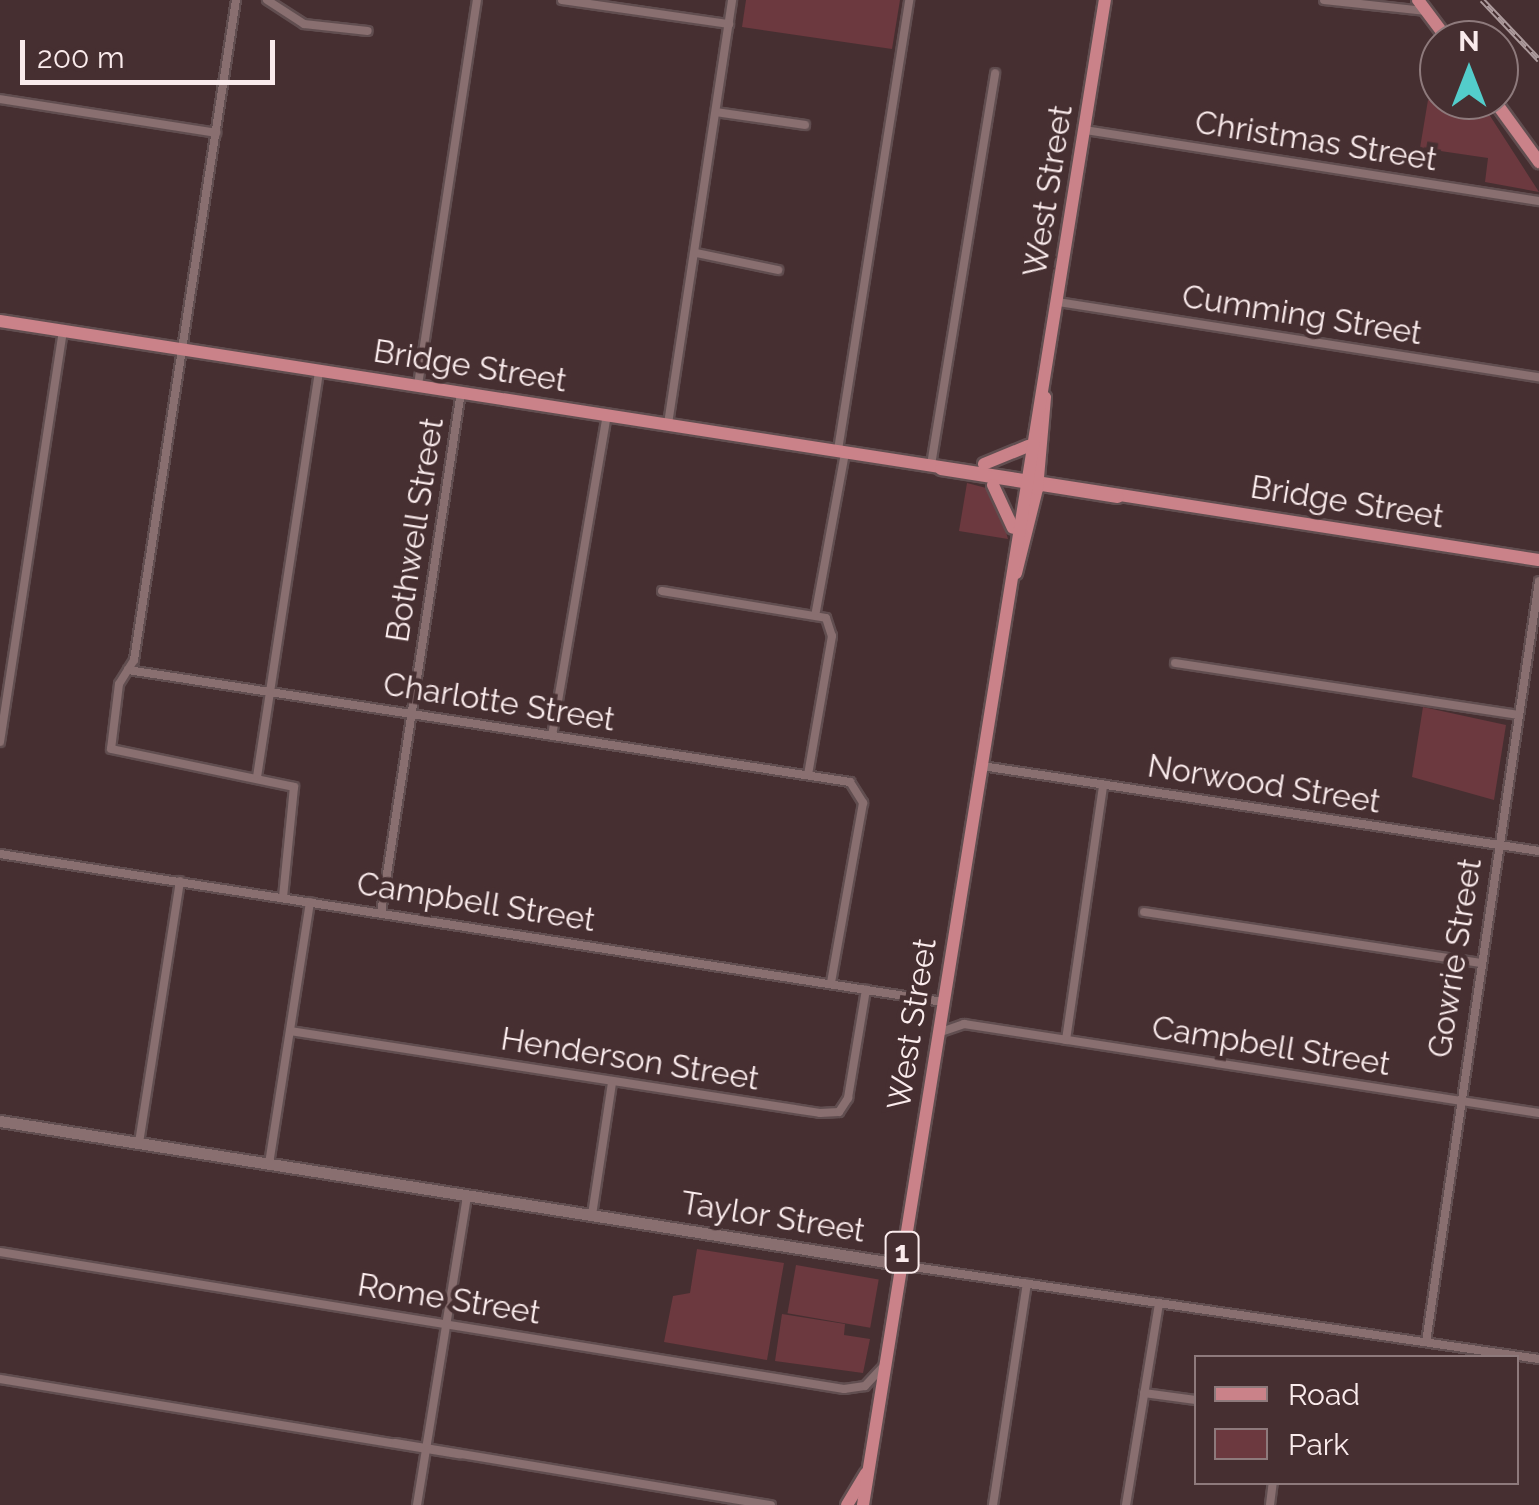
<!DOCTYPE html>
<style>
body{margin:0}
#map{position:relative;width:1539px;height:1505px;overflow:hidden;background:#462f31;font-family:Raleway,sans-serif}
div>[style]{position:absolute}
.green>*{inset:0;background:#6c393f;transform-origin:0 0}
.roads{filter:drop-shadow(2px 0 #614e50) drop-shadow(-2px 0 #614e50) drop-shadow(0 2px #614e50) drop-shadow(0 -2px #614e50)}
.street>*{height:8px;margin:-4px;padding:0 4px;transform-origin:4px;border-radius:4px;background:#896f70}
.secondary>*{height:11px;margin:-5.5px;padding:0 5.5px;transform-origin:5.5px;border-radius:5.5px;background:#896f70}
.primary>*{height:12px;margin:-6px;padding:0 6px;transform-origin:6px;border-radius:6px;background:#ca8289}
.rail>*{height:6px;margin-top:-3px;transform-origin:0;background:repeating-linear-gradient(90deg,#462f31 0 8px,#ad9b9d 0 16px);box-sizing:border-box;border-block:2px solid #ad9b9d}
span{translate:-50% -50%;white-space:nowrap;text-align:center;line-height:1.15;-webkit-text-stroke:9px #462f31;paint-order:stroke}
.shield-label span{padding:2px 8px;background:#462f31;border:2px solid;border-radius:8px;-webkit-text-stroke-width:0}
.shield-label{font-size:30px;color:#faebec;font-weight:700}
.street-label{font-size:32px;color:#faebec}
.legend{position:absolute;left:1194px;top:1355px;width:325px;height:130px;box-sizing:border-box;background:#462f31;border:2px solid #8e7a7c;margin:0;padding:12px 18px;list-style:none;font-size:30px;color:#faebec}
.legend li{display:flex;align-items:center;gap:20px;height:50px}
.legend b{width:50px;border:2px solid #8e7a7c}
.north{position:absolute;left:1419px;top:20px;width:100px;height:100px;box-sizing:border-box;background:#462f31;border:2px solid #8e7a7c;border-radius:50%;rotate:0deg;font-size:28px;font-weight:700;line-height:40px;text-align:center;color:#faebec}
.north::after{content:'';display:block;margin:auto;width:35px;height:45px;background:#53cdcb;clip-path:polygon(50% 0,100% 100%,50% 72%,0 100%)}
.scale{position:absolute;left:20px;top:40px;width:255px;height:45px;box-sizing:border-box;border:5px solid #faebec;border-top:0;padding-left:12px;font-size:30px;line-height:35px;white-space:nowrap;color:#faebec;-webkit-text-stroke:8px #462f31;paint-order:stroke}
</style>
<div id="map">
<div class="green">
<div style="clip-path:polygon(746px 0,900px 0,892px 49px,742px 27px)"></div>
<div style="clip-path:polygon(1428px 100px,1485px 108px,1539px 192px,1485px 182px,1488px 158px,1420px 148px)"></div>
<div style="clip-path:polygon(967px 483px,994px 490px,1008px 539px,959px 531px)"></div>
<div style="clip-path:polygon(1423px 707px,1506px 725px,1494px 800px,1412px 777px)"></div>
<div style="clip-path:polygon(697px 1249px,784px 1263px,767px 1360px,664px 1342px,673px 1296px,690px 1293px)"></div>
<div style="left:796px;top:1265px;width:84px;height:49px;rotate:10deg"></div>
<div style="clip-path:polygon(782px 1314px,845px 1324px,844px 1335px,870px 1339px,863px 1373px,775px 1361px)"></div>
</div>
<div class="roads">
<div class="street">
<div style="left:236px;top:0;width:668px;rotate:98.79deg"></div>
<div style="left:134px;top:660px;width:28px;rotate:122deg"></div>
<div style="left:119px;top:684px;width:65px;rotate:97deg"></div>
<div style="left:111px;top:749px;width:187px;rotate:11.7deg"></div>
<div style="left:294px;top:787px;width:111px;rotate:95.7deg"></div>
<div style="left:267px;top:0;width:44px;rotate:33deg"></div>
<div style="left:304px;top:24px;width:64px;rotate:6.2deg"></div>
<div style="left:562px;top:0;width:169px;rotate:8.2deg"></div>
<div style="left:1324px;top:0;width:103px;rotate:6.2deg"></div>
<div style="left:0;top:99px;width:219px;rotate:8.9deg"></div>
<div style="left:716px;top:112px;width:90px;rotate:8.3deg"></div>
<div style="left:1085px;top:130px;width:460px;rotate:8.9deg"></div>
<div style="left:696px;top:253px;width:84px;rotate:11.7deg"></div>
<div style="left:1058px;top:302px;width:487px;rotate:8.9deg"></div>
<div style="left:418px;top:385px;width:389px;rotate:-81.3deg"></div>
<div style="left:668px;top:424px;width:429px;rotate:-81.4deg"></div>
<div style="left:838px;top:450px;width:456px;rotate:-81deg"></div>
<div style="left:931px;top:465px;width:397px;rotate:-80.7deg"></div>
<div style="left:662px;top:591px;width:166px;rotate:9.3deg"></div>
<div style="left:826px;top:618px;width:19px;rotate:72deg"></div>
<div style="left:832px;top:636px;width:141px;rotate:99.8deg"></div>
<div style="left:816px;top:611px;width:161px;rotate:-79.6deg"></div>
<div style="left:1175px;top:663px;width:347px;rotate:8.6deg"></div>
<div style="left:128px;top:670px;width:731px;rotate:8.82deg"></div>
<div style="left:850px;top:782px;width:25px;rotate:58deg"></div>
<div style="left:863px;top:803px;width:183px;rotate:100.1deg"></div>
<div style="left:552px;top:736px;width:326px;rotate:-80.3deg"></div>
<div style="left:0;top:742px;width:416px;rotate:-81.3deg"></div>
<div style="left:982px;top:766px;width:563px;rotate:8.68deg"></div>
<div style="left:257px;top:777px;width:412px;rotate:-81.3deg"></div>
<div style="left:0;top:854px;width:955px;rotate:8.92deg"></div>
<div style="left:1144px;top:912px;width:340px;rotate:8.6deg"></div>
<div style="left:381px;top:913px;width:527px;rotate:-81.27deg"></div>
<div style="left:290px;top:1031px;width:536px;rotate:8.79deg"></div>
<div style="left:820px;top:1113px;width:19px;rotate:-3deg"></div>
<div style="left:839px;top:1112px;width:17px;rotate:-57deg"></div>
<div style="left:848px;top:1098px;width:110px;rotate:-80.6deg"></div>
<div style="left:938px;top:1033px;width:28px;rotate:-19deg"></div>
<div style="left:964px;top:1024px;width:582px;rotate:8.8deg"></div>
<div style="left:1066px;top:1040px;width:258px;rotate:-81.7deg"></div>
<div style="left:139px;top:1143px;width:265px;rotate:-81.1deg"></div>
<div style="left:269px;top:1164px;width:265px;rotate:-81.1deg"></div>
<div style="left:592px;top:1215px;width:134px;rotate:-81.4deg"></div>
<div style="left:0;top:1252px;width:855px;rotate:9.22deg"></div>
<div style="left:844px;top:1389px;width:21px;rotate:-8deg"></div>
<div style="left:865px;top:1386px;width:25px;rotate:-47deg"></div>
<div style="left:900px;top:1265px;width:646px;rotate:8.37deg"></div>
<div style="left:1426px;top:1342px;width:769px;rotate:-81.55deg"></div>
<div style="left:0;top:1379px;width:466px;rotate:9.3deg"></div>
<div style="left:1144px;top:1393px;width:52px;rotate:7.7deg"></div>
<div style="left:395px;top:1443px;width:381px;rotate:9.4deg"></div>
<div style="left:417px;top:1505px;width:314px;rotate:-80.8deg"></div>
<div style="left:993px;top:1505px;width:224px;rotate:-81.3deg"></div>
<div style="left:1126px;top:1505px;width:205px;rotate:-80.7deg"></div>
<div style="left:1270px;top:1505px;width:23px;rotate:-83deg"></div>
</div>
<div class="secondary">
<div style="left:0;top:1121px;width:910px;rotate:9.04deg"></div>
</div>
<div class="primary">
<div style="left:1418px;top:0;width:50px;rotate:53.1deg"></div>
<div style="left:1494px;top:100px;width:77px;rotate:54deg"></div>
<div style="left:0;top:321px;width:1557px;rotate:8.83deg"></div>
<div style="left:984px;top:464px;width:48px;rotate:-22.2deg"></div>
<div style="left:941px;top:469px;width:179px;rotate:9deg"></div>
<div style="left:993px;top:485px;width:47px;rotate:65.1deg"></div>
<div style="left:1016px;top:573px;width:87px;rotate:-76deg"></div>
<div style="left:1037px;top:489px;width:92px;rotate:-85deg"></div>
<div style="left:847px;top:1505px;width:37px;rotate:-59deg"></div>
<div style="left:863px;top:1505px;width:1524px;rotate:-80.87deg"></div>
</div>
</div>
<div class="rail">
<div style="left:1482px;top:0;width:83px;rotate:46.5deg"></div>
</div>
<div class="shield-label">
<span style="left:902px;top:1252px">1</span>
</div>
<div class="street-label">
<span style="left:1316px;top:141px;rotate:9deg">Christmas Street</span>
<span style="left:1048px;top:191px;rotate:-81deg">West Street</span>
<span style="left:1302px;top:315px;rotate:9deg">Cumming Street</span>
<span style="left:470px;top:366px;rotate:9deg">Bridge Street</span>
<span style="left:1347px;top:502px;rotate:9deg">Bridge Street</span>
<span style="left:415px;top:530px;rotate:-81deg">Bothwell Street</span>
<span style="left:499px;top:702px;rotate:9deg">Charlotte Street</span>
<span style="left:1264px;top:784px;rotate:9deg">Norwood Street</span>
<span style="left:476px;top:902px;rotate:9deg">Campbell Street</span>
<span style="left:1455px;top:958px;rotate:-81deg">Gowrie Street</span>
<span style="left:912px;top:1024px;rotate:-81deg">West Street</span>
<span style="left:1271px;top:1046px;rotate:9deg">Campbell Street</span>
<span style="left:630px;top:1059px;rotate:9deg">Henderson Street</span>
<span style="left:773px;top:1217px;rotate:9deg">Taylor Street</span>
<span style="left:449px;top:1299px;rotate:9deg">Rome Street</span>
</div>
<ul class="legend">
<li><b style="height:12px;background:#ca8289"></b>Road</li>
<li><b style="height:28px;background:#6c393f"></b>Park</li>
</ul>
<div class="north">N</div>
<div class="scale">200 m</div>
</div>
